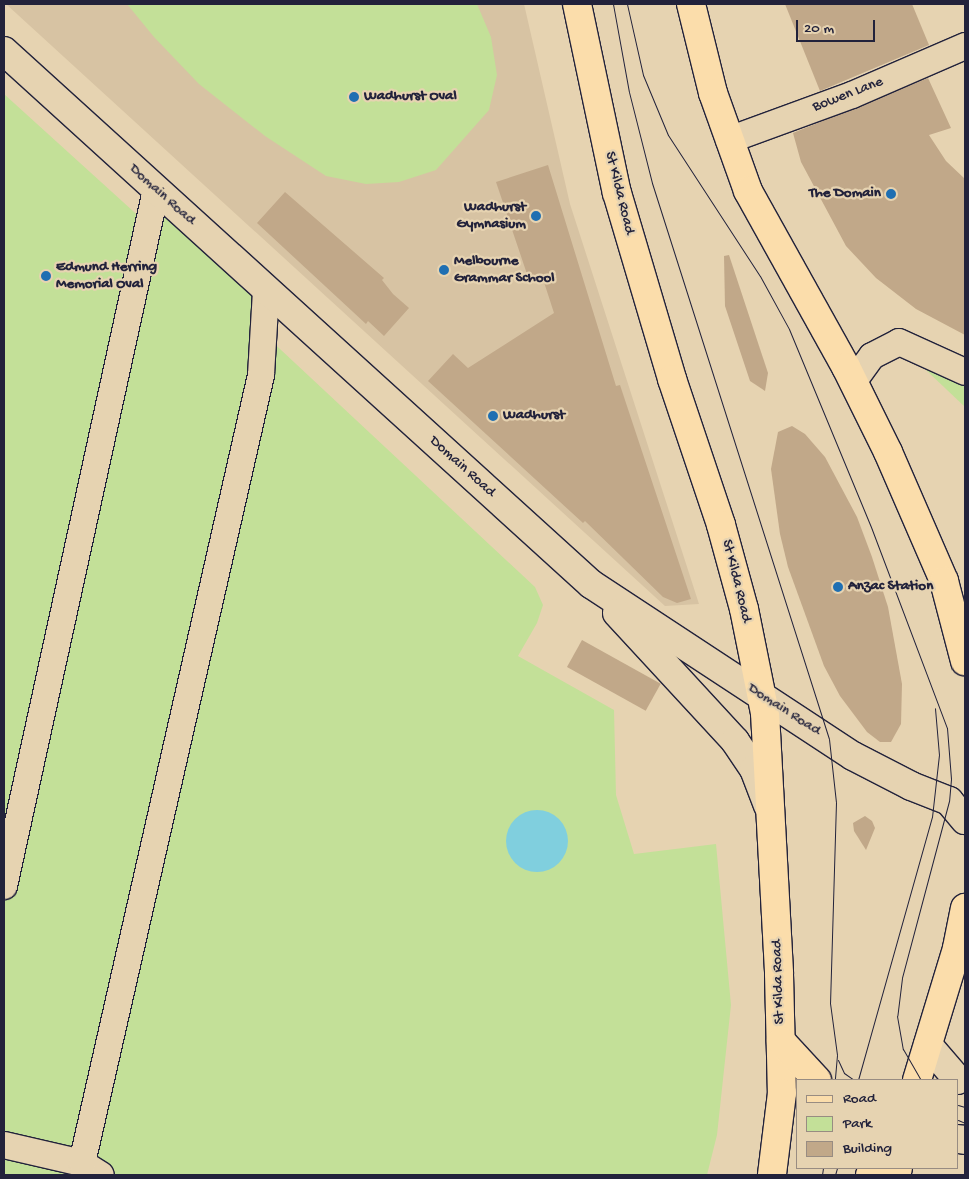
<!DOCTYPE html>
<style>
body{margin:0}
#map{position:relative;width:969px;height:1179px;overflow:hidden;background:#e6d3b1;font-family:"Gochi Hand",sans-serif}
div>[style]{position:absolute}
.built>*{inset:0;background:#d7c3a3}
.green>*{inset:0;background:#c3e098}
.water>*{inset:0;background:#80cfde}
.round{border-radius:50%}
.building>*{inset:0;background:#c1a889;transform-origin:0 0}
.roads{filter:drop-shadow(1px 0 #22223b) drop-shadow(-1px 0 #22223b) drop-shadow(0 1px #22223b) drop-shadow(0 -1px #22223b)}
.street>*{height:26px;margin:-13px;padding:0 13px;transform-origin:13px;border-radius:13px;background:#e6d3b1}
.secondary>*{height:28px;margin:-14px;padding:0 14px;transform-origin:14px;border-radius:14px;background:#e6d3b1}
.primary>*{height:28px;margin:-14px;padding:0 14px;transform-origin:14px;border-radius:14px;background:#fbddab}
.tram>*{height:1px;margin:-0.5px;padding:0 0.5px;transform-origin:0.5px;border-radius:0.5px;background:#22223b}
.dots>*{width:14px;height:14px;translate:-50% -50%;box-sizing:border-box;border:2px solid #e6d3b1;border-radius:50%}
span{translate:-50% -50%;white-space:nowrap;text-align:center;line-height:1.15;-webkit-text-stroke:4.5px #e6d3b1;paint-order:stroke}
.street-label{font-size:15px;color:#22223b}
.poi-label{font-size:15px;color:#22223b;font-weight:700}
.left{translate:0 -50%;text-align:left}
.right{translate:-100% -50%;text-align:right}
.frame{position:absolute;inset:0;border:5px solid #22223b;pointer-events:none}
.legend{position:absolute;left:796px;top:1079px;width:162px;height:90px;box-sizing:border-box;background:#e6d3b1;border:1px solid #988c82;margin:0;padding:6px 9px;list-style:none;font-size:15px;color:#22223b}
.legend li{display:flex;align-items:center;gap:10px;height:25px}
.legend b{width:25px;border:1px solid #988c82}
.scale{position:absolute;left:796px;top:20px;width:79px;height:22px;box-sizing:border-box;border:2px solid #22223b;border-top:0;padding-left:6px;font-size:15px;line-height:18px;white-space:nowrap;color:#22223b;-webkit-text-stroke:4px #e6d3b1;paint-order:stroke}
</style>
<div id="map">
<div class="built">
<div style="clip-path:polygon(6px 4px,524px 4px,570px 204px,699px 604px,665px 606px)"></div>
</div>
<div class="green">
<div style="clip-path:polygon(127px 4px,477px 4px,491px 37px,497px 75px,489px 110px,436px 170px,399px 182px,366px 184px,326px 176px,265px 136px,199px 84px,154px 37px)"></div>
<div style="clip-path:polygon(4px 94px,155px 231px,160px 210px,257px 299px,252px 323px,535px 587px,543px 605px,537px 623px,518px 656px,614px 710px,616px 795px,634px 854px,716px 844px,731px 1005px,717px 1135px,707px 1175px,4px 1175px)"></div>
<div style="clip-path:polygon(929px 366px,965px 381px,965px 407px,926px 370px)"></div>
</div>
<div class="water">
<div class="round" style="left:506px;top:810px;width:62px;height:62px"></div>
</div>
<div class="building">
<div style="clip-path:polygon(785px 4px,912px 4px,929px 45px,820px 91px)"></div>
<div style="clip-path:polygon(928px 78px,951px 128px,929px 135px,946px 161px,965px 179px,965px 335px,916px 309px,876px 278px,846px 246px,801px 162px,793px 133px)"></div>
<div style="clip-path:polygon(548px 165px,616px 386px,620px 385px,691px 599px,677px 603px,663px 597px,585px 521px,583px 523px,428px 381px,453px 354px,468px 368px,554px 313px,542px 276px,529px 280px,496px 182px)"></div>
<div style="clip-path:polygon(285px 192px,384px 278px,382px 280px,393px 294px,409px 308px,384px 336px,368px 321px,366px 324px,257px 223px)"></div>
<div style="clip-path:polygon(729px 255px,768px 373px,765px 391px,750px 381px,725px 306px,724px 256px)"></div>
<div style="clip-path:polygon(792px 426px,805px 434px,825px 457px,857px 517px,872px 557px,888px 607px,902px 684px,901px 724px,891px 742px,880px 742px,867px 732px,840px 696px,824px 666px,788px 567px,780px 534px,771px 469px,778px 432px)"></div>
<div style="left:582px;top:640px;width:90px;height:31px;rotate:29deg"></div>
<div style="clip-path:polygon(865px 816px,872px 821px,875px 828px,866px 850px,854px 831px,853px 823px)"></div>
</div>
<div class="roads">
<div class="street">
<div style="left:729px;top:140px;width:131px;rotate:-20.1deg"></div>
<div style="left:852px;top:95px;width:123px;rotate:-23.4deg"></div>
<div style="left:853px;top:382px;width:32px;rotate:-54deg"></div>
<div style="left:872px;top:356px;width:30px;rotate:-27deg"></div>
<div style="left:899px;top:342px;width:72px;rotate:24.4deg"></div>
<div style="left:4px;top:886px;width:712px;rotate:-77.68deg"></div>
<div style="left:4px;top:1145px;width:80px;rotate:13deg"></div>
<div style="left:82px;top:1163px;width:22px;rotate:32deg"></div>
<div style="left:82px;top:1163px;width:808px;rotate:-77.2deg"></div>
<div style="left:261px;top:375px;width:85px;rotate:-86.6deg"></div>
</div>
<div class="secondary">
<div style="left:4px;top:51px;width:793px;rotate:42.24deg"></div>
<div style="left:591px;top:584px;width:313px;rotate:33.3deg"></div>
<div style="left:853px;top:756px;width:65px;rotate:27.3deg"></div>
<div style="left:911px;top:786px;width:41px;rotate:21.5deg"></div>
<div style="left:949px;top:801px;width:25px;rotate:50deg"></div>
<div style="left:617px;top:613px;width:174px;rotate:47.3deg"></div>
<div style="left:735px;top:741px;width:34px;rotate:56deg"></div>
<div style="left:754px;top:769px;width:39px;rotate:69deg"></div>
<div style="left:928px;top:1045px;width:46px;rotate:49.4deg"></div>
<div style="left:958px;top:1139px;width:7px;rotate:8deg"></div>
</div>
<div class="primary">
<div style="left:577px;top:4px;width:193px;rotate:78.1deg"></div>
<div style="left:617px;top:193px;width:194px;rotate:73.5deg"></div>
<div style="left:672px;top:379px;width:154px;rotate:71.4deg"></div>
<div style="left:721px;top:525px;width:87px;rotate:74.7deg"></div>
<div style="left:744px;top:609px;width:106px;rotate:78.6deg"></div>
<div style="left:765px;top:713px;width:261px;rotate:86.9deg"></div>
<div style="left:779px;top:974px;width:119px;rotate:88.6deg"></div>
<div style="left:782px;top:1093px;width:83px;rotate:97deg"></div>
<div style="left:691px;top:4px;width:92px;rotate:76.1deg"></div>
<div style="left:713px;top:93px;width:104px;rotate:70.3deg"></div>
<div style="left:748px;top:191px;width:201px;rotate:60.9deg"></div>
<div style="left:846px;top:367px;width:95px;rotate:63.7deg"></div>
<div style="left:888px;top:452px;width:141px;rotate:66.5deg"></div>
<div style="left:944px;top:581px;width:83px;rotate:75.3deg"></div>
<div style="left:781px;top:1041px;width:53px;rotate:47.3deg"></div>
<div style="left:917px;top:1080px;width:138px;rotate:-73.1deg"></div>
<div style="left:957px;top:948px;width:41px;rotate:-78.7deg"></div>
<div style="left:870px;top:1175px;width:8px;rotate:-67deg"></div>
<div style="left:896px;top:1175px;width:7px;rotate:-74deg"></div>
</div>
</div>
<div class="tram">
<div style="left:613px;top:4px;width:89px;rotate:79.7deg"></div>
<div style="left:629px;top:92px;width:94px;rotate:75.8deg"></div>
<div style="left:652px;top:183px;width:583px;rotate:72.34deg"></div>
<div style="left:829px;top:739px;width:63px;rotate:83.7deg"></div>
<div style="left:836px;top:802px;width:201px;rotate:91.7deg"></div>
<div style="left:830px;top:1003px;width:52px;rotate:82.3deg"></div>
<div style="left:837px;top:1055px;width:25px;rotate:95deg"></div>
<div style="left:627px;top:4px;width:73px;rotate:77.3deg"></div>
<div style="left:643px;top:75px;width:65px;rotate:67.4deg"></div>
<div style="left:668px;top:135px;width:168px;rotate:56.9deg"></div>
<div style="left:760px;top:276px;width:60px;rotate:61.3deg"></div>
<div style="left:789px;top:329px;width:214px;rotate:67.5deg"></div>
<div style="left:871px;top:527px;width:215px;rotate:69.3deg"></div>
<div style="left:947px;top:728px;width:51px;rotate:85.5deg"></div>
<div style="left:951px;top:779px;width:22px;rotate:95deg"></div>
<div style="left:949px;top:801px;width:183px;rotate:104.9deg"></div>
<div style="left:902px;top:978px;width:38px;rotate:97deg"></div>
<div style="left:897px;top:1016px;width:34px;rotate:80deg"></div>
<div style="left:903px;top:1049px;width:36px;rotate:60deg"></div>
<div style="left:838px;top:1060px;width:14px;rotate:65deg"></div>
<div style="left:844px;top:1073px;width:12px;rotate:35deg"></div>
<div style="left:858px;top:1080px;width:273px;rotate:-74.3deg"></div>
<div style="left:932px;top:817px;width:62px;rotate:-83.6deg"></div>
<div style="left:939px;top:755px;width:47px;rotate:-94.9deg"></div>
<div style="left:958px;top:1105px;width:7px;rotate:16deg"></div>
<div style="left:958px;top:1120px;width:8px;rotate:23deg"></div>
<div style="left:822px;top:1175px;width:7px;rotate:-82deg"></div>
<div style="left:835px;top:1175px;width:7px;rotate:-74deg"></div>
</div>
<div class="dots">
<div style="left:354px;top:97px;background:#1f6fb2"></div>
<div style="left:891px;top:194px;background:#1f6fb2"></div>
<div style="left:536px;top:216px;background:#1f6fb2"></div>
<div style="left:444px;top:270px;background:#1f6fb2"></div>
<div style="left:46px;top:276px;background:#1f6fb2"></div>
<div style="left:493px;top:416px;background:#1f6fb2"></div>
<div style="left:838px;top:587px;background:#1f6fb2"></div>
</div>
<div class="street-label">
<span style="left:848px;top:95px;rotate:-21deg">Bowen Lane</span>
<span style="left:619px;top:193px;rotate:76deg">St Kilda Road</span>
<span style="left:162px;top:195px;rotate:42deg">Domain Road</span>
<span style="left:462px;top:467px;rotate:42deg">Domain Road</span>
<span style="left:736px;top:581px;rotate:76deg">St Kilda Road</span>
<span style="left:784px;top:710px;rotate:33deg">Domain Road</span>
<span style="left:779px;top:982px;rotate:-92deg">St Kilda Road</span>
</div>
<div class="poi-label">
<span class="left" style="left:364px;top:97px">Wadhurst Oval</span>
<span class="right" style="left:881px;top:194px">The Domain</span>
<span class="right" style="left:526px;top:216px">Wadhurst<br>Gymnasium</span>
<span class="left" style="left:454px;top:270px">Melbourne<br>Grammar School</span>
<span class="left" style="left:56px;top:276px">Edmund Herring<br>Memorial Oval</span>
<span class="left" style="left:503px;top:416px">Wadhurst</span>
<span class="left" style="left:848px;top:587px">Anzac Station</span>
</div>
<div class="frame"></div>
<ul class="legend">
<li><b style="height:6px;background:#fbddab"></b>Road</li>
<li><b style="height:14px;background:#c3e098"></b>Park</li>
<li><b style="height:14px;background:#c1a889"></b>Building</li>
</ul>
<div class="scale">20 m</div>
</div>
